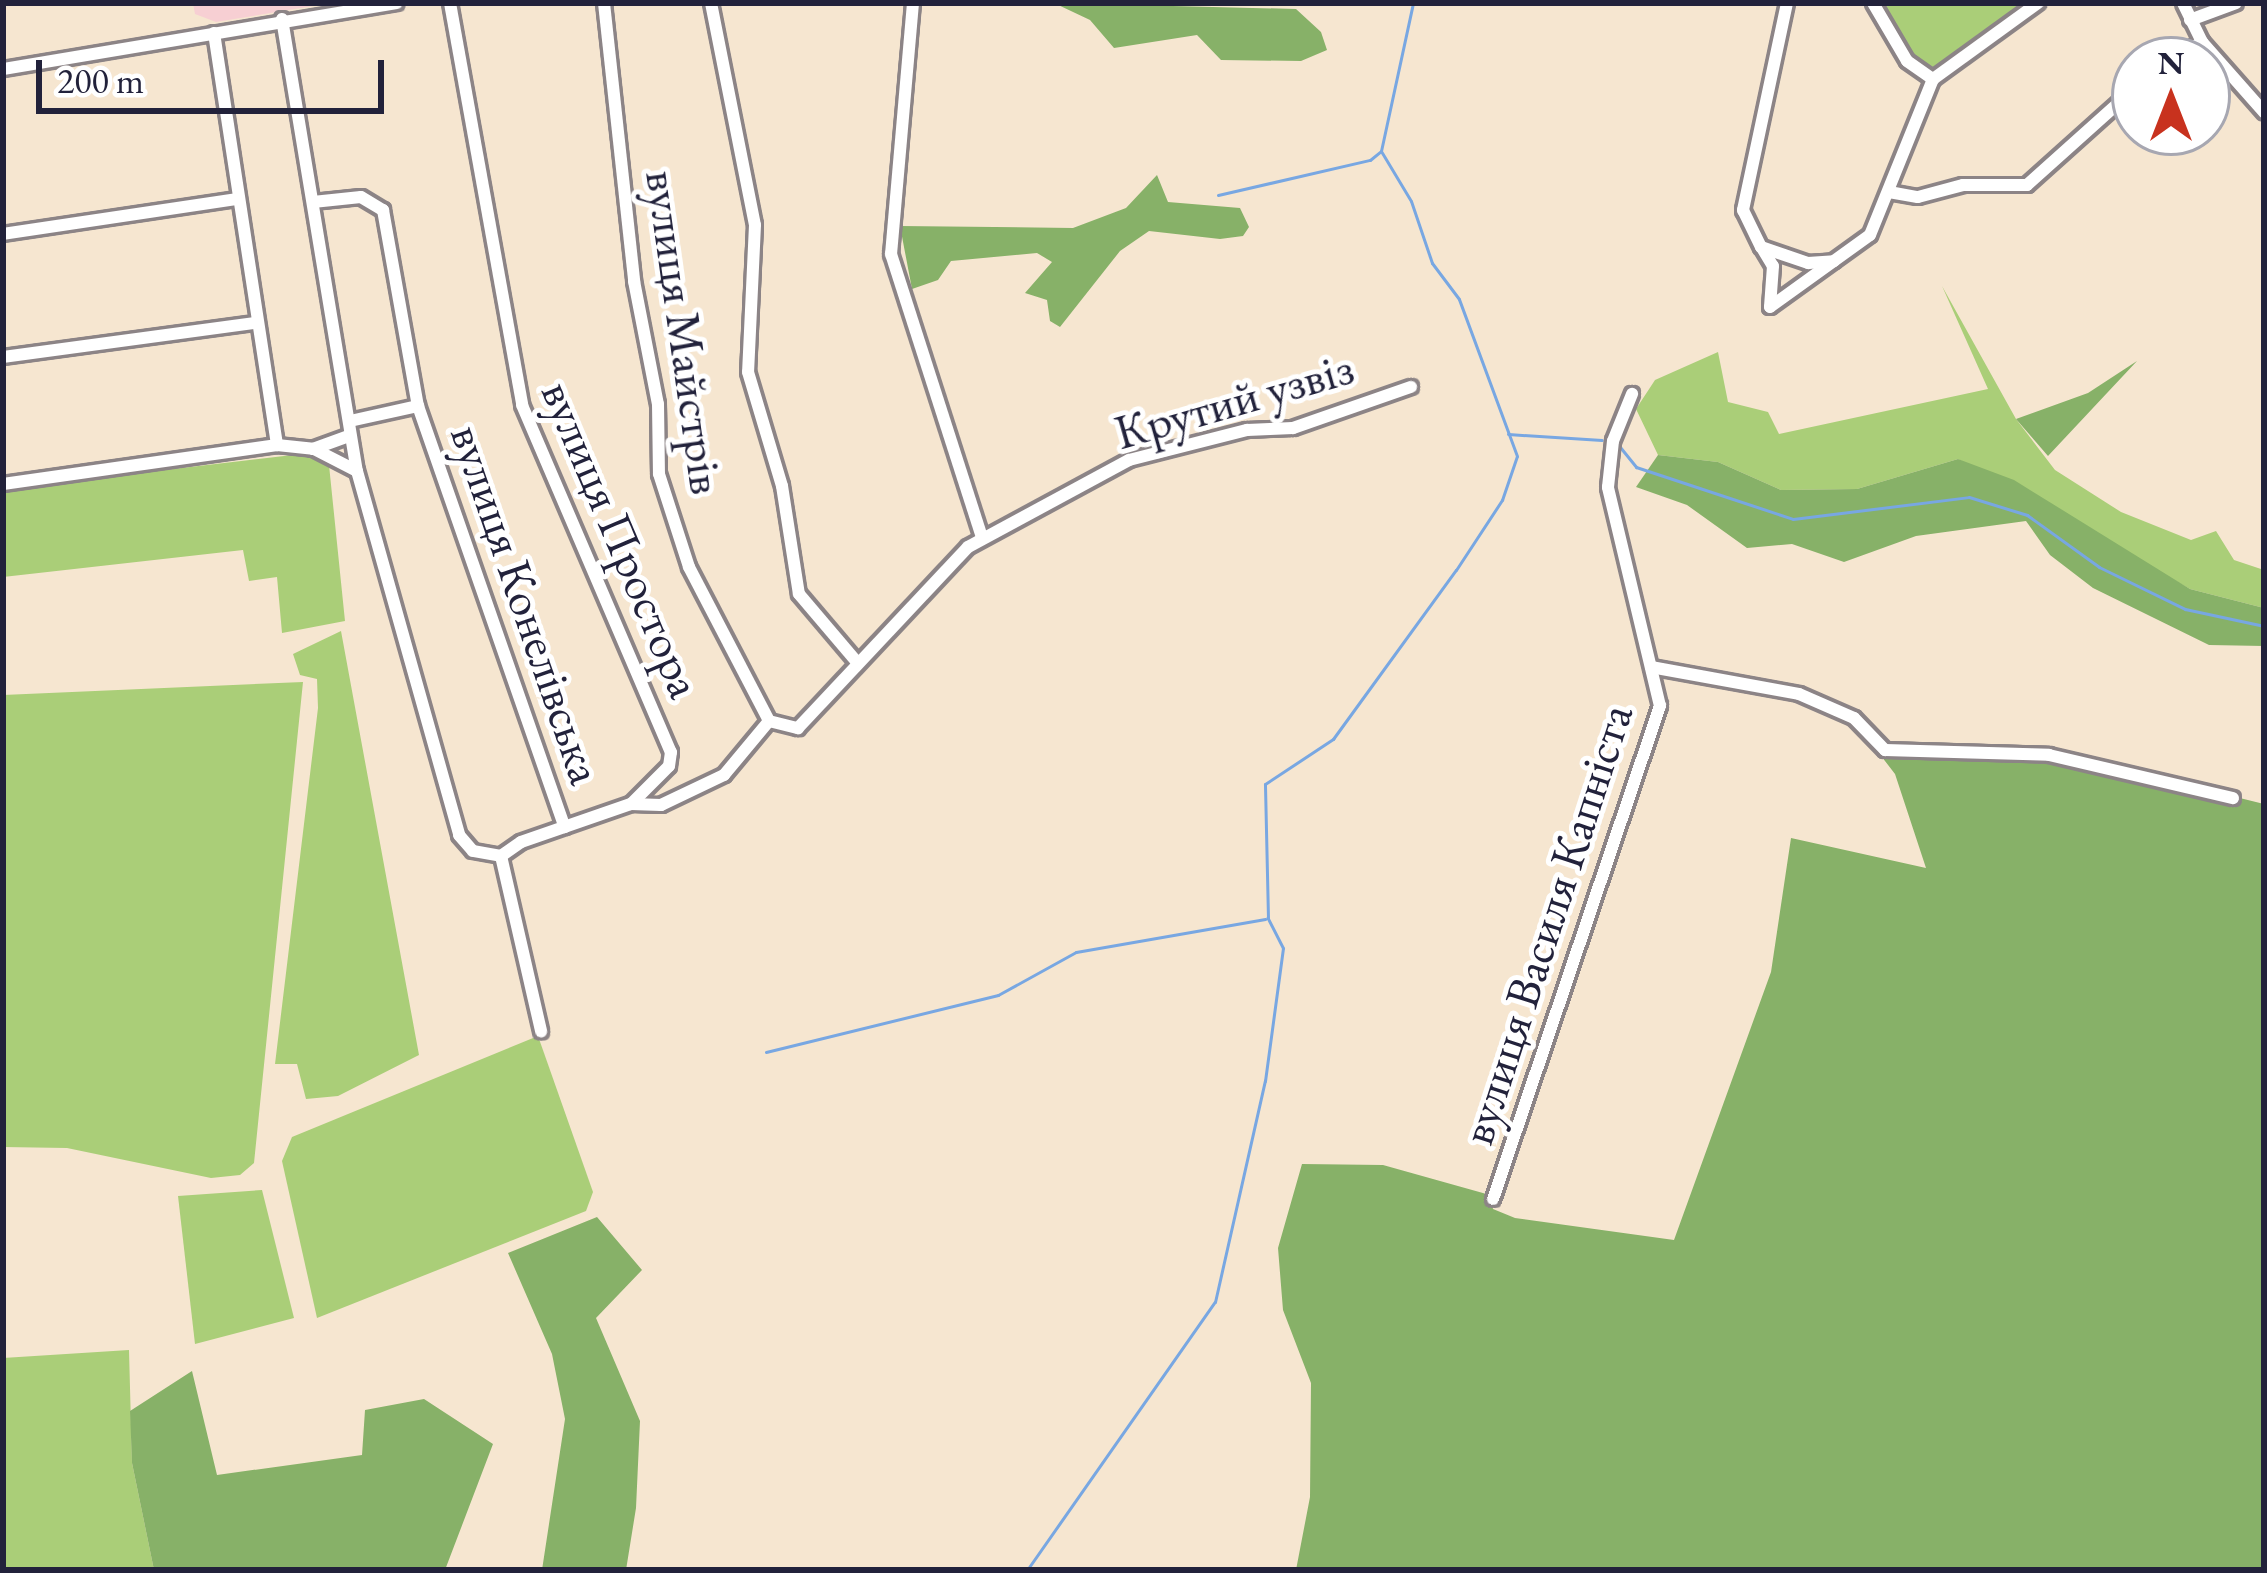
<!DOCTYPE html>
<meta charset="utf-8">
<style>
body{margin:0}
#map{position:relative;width:2267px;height:1573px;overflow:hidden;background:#f6e6d0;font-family:"EB Garamond",serif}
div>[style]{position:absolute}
.built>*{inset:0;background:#f7cfd3}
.green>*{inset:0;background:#aace78}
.forest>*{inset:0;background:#87b168}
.stream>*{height:3px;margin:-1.5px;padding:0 1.5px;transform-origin:1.5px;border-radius:1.5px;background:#78a7e2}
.roads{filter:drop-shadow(3px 0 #8c8486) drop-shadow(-3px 0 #8c8486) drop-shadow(0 3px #8c8486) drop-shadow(0 -3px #8c8486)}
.minor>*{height:12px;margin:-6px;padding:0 6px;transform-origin:6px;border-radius:6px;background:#fff}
span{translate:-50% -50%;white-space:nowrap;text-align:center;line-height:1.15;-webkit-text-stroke:10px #fff;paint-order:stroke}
.street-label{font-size:48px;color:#22223b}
.frame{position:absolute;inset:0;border:6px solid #22223b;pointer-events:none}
.north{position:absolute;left:2111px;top:36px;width:120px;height:120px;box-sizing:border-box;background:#fff;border:3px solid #a7a7b1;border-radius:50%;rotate:0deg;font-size:33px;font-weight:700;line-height:48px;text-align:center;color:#22223b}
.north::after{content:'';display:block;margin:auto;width:42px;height:54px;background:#c8321e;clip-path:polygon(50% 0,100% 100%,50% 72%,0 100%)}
.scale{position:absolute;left:36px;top:60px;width:348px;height:54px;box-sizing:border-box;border:6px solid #22223b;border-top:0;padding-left:15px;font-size:36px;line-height:42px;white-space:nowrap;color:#22223b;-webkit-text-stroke:9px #fff;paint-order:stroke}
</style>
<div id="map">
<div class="built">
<div style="clip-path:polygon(193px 3px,331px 3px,216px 22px,195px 14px)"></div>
</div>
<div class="green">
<div style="clip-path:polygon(1876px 3px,2033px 3px,1925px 73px)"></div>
<div style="clip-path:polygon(1942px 286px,2016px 419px,2055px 470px,2121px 512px,2191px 540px,2216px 531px,2234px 560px,2264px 570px,2264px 608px,2190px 589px,1958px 459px,1857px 489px,1781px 490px,1718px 462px,1658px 455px,1636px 409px,1655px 380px,1718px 352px,1728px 402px,1768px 412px,1779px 434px,1988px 389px)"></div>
<div style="clip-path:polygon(310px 453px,329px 465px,345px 621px,282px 633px,277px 577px,249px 581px,243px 550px,3px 577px,3px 489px)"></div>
<div style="clip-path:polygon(341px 631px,419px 1055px,338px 1096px,306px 1099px,297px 1064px,275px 1064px,318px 708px,317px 679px,300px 675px,293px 654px)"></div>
<div style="clip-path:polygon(303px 682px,254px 1163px,240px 1175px,211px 1178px,67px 1148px,3px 1147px,3px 695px)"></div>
<div style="clip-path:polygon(538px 1036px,593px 1192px,586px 1211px,317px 1318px,282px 1161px,292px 1137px)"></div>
<div style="clip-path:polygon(262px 1190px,294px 1318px,195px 1344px,178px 1196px)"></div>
<div style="clip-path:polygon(129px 1350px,132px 1463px,154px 1570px,3px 1570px,3px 1358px)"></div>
</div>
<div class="forest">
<div style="clip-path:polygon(1054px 3px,1296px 9px,1321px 32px,1327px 50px,1301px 61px,1221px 60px,1197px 35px,1114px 48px,1090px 20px)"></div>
<div style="clip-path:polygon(1157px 175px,1168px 202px,1240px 208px,1249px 227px,1243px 236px,1220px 239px,1149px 231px,1120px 251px,1060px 327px,1050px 321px,1047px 300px,1025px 293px,1052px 262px,1037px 253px,951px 261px,938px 280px,912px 289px,900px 226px,1073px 228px,1126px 208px)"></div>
<div style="clip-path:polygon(2137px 361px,2048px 456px,2016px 419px,2088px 393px)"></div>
<div style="clip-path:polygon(1658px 455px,1718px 462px,1781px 490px,1857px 489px,1958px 459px,2014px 480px,2190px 589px,2264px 608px,2264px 646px,2209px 645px,2093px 588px,2050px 555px,2026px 521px,1916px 536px,1844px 562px,1792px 544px,1747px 548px,1687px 505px,1636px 487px)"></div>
<div style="clip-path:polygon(1865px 735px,1887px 745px,2062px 754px,2264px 804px,2264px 1570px,1296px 1570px,1310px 1497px,1311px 1383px,1283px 1310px,1278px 1248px,1302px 1164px,1383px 1165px,1490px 1195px,1493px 1209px,1515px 1218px,1674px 1240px,1771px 972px,1791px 838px,1926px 868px,1895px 774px)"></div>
<div style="clip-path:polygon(597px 1217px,642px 1270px,596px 1318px,640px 1421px,636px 1508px,626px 1570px,542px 1570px,565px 1419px,552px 1354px,508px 1253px)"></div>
<div style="clip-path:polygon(192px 1371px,217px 1475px,362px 1455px,365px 1410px,424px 1399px,493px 1444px,445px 1570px,154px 1570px,132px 1463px,130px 1411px)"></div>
</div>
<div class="stream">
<div style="left:1218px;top:195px;width:156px;rotate:-13deg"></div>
<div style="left:1370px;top:160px;width:14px;rotate:-39deg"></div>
<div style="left:1508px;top:434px;width:94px;rotate:3.7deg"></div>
<div style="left:1620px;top:447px;width:26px;rotate:51deg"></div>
<div style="left:1636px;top:467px;width:165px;rotate:18.3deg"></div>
<div style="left:1793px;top:519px;width:177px;rotate:-7.1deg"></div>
<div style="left:1969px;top:497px;width:61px;rotate:17.2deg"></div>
<div style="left:2027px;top:515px;width:89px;rotate:35.8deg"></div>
<div style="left:2099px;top:567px;width:96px;rotate:26deg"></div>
<div style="left:2185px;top:609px;width:81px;rotate:12.1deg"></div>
<div style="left:766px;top:1052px;width:239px;rotate:-13.8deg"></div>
<div style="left:998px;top:995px;width:89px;rotate:-28.9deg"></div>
<div style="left:1076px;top:952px;width:192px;rotate:-9.9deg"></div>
<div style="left:1027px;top:1570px;width:327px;rotate:-55deg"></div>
<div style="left:1215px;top:1302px;width:227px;rotate:-77.3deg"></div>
<div style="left:1265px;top:1081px;width:134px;rotate:-82.3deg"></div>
<div style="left:1283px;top:948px;width:34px;rotate:-117deg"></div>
<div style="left:1268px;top:918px;width:134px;rotate:-91.3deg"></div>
<div style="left:1265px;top:784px;width:82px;rotate:-33.5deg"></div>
<div style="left:1333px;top:739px;width:209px;rotate:-54deg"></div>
<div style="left:1456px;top:570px;width:84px;rotate:-56.7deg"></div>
<div style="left:1502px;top:500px;width:46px;rotate:-71.2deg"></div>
<div style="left:1517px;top:456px;width:167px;rotate:-110.3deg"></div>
<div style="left:1459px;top:299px;width:45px;rotate:-126.9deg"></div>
<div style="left:1432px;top:263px;width:65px;rotate:-108.7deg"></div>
<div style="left:1411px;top:201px;width:58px;rotate:-121deg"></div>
<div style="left:1381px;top:151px;width:151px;rotate:-77.8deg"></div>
</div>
<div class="roads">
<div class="minor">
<div style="left:450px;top:3px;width:408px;rotate:79.8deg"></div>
<div style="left:522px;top:405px;width:378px;rotate:66.8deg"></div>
<div style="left:671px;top:752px;width:14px;rotate:98deg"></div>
<div style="left:669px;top:766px;width:54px;rotate:135deg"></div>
<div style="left:604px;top:3px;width:280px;rotate:83.8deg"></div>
<div style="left:634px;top:281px;width:125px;rotate:79deg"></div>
<div style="left:658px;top:404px;width:70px;rotate:89.2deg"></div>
<div style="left:659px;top:474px;width:98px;rotate:72.1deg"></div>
<div style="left:689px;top:567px;width:174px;rotate:62.5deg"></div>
<div style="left:711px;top:3px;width:226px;rotate:78.8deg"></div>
<div style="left:755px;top:225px;width:147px;rotate:92.7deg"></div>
<div style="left:748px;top:372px;width:119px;rotate:73.4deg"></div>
<div style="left:782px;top:486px;width:109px;rotate:81.1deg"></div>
<div style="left:799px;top:594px;width:88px;rotate:49.6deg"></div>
<div style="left:913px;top:3px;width:252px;rotate:95deg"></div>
<div style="left:891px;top:254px;width:298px;rotate:72.2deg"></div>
<div style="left:1787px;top:3px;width:212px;rotate:102deg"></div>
<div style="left:1743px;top:210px;width:41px;rotate:64.1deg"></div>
<div style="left:1761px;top:247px;width:50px;rotate:18.8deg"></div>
<div style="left:1808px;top:263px;width:26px;rotate:-4deg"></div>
<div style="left:1873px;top:3px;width:67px;rotate:59.6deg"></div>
<div style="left:1907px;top:61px;width:32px;rotate:35deg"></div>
<div style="left:2183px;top:3px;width:43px;rotate:64deg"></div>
<div style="left:2202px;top:42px;width:94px;rotate:48.5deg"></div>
<div style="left:282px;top:19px;width:458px;rotate:80.6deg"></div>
<div style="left:357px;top:471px;width:378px;rotate:74.3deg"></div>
<div style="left:459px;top:835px;width:21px;rotate:49deg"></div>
<div style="left:473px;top:851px;width:28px;rotate:10deg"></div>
<div style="left:2190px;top:20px;width:49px;rotate:-20.3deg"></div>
<div style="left:214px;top:33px;width:417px;rotate:81.3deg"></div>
<div style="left:2171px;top:60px;width:36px;rotate:-30deg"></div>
<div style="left:3px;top:69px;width:399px;rotate:-9.5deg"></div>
<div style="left:1889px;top:192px;width:29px;rotate:10deg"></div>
<div style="left:1918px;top:197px;width:47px;rotate:-14.9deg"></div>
<div style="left:1963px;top:185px;width:64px"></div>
<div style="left:2027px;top:185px;width:145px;rotate:-41.9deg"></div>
<div style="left:313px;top:202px;width:48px;rotate:-5.9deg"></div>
<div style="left:361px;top:197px;width:26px;rotate:31deg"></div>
<div style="left:383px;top:210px;width:199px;rotate:79.9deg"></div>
<div style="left:418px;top:406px;width:446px;rotate:70.8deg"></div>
<div style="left:3px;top:234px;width:238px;rotate:-8.5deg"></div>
<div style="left:1762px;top:248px;width:21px;rotate:59deg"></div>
<div style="left:1773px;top:266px;width:41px;rotate:94.2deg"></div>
<div style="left:1770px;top:307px;width:123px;rotate:-35.8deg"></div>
<div style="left:1870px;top:235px;width:168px;rotate:-68deg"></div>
<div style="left:1933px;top:79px;width:130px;rotate:-35.9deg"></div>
<div style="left:3px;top:357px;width:254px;rotate:-7.7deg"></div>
<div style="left:350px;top:421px;width:70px;rotate:-12.4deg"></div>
<div style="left:314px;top:449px;width:48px;rotate:27.1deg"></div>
<div style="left:3px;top:484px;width:277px;rotate:-8.1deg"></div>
<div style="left:277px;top:445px;width:36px;rotate:6deg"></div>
<div style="left:313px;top:449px;width:38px;rotate:-20deg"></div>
<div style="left:1651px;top:667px;width:150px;rotate:10.3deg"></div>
<div style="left:1799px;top:694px;width:60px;rotate:23.6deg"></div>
<div style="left:1854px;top:718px;width:45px;rotate:45.9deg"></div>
<div style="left:1885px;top:750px;width:164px;rotate:1.7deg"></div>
<div style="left:2049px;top:755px;width:189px;rotate:13.2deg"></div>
<div style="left:501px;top:856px;width:24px;rotate:-35deg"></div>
<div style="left:521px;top:842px;width:116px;rotate:-19.1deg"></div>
<div style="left:631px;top:804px;width:30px;rotate:2deg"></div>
<div style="left:661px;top:805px;width:70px;rotate:-25.5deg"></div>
<div style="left:724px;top:775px;width:70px;rotate:-50.2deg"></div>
<div style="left:769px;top:721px;width:30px;rotate:14deg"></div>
<div style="left:798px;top:728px;width:248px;rotate:-46.8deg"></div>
<div style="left:968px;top:547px;width:183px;rotate:-28.4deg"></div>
<div style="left:1129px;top:460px;width:122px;rotate:-14.3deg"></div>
<div style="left:1247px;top:430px;width:46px;rotate:-2.5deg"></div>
<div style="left:1293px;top:428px;width:125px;rotate:-19.2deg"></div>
<div style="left:501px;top:856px;width:180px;rotate:77.1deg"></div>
<div style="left:1493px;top:1199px;width:521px;rotate:-71.29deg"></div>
<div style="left:1660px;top:706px;width:225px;rotate:-103.4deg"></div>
<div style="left:1608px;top:487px;width:46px;rotate:-83.8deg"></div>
<div style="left:1613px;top:441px;width:51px;rotate:-68deg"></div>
</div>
</div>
<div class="street-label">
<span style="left:685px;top:332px;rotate:82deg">вулиця Майстрів</span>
<span style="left:1234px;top:400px;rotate:-16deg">Крутий узвіз</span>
<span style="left:622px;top:539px;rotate:67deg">вулиця Простора</span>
<span style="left:527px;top:604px;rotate:71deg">вулиця Конелівська</span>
<span style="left:1546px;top:924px;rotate:-72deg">вулиця Василя Капніста</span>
</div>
<div class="frame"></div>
<div class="north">N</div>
<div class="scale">200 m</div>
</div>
